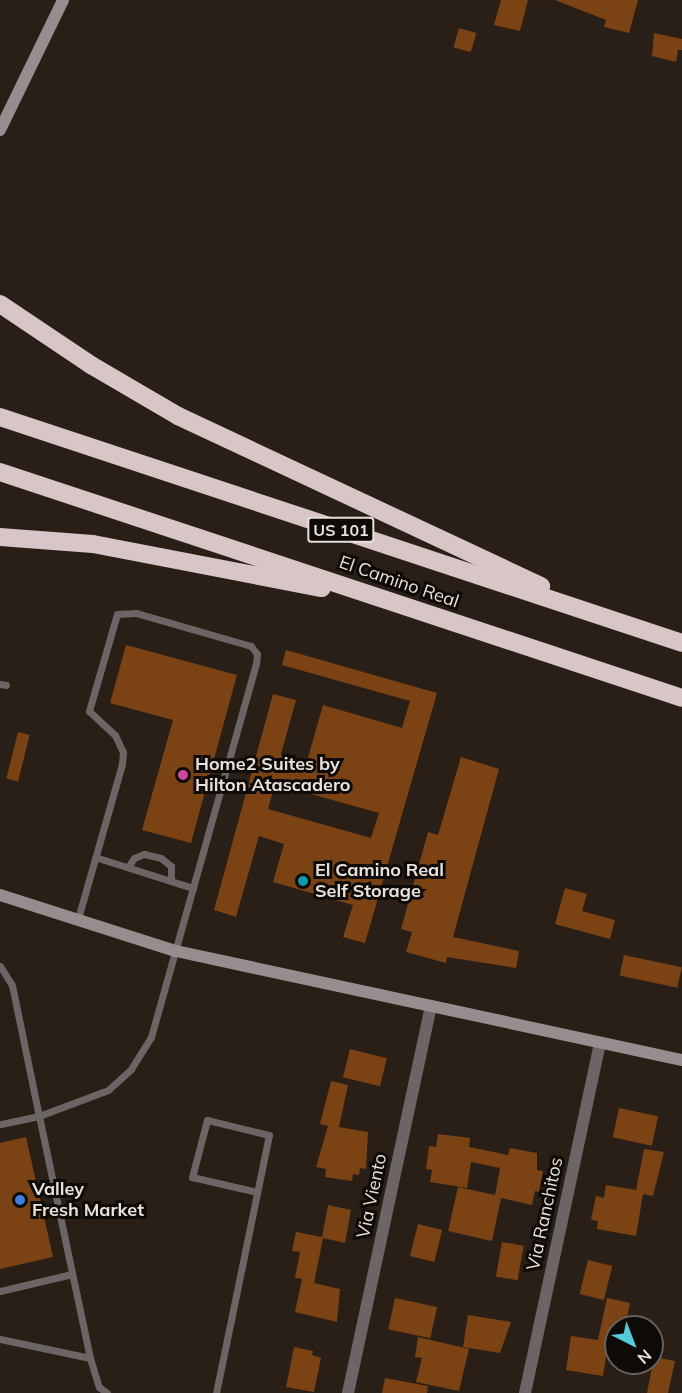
<!DOCTYPE html>
<style>
body{margin:0}
#map{position:relative;width:682px;height:1393px;overflow:hidden;background:#291f17;font-family:Mulish,sans-serif}
div>[style]{position:absolute}
.building>*{inset:0;background:#7b4314;transform-origin:0 0}
.lane>*{height:7px;margin:-3.5px;padding:0 3.5px;transform-origin:3.5px;border-radius:3.5px;background:#6c6566}
.street>*{height:12px;margin:-6px;padding:0 6px;transform-origin:6px;border-radius:6px;background:#6c6566}
.secondary>*{height:12px;margin:-6px;padding:0 6px;transform-origin:6px;border-radius:6px;background:#978c8e}
.highway>*{height:18px;margin:-9px;padding:0 9px;transform-origin:9px;border-radius:9px;background:#d7c5c8}
.dots>*{width:16px;height:16px;translate:-50% -50%;box-sizing:border-box;border:3px solid #0e0a07;border-radius:50%}
span{translate:-50% -50%;white-space:nowrap;text-align:center;line-height:1.15;-webkit-text-stroke:6px #0e0a07;paint-order:stroke}
.shield-label span{padding:2px 4px;background:#0e0a07;border:2px solid;border-radius:4px;-webkit-text-stroke-width:0}
.shield-label{font-size:16px;color:#e7e0db;font-weight:700}
.street-label{font-size:18px;color:#e7e0db}
.poi-label{font-size:18px;color:#e7e0db;font-weight:700}
.left{translate:0 -50%;text-align:left}
.north{position:absolute;left:604px;top:1315px;width:60px;height:60px;box-sizing:border-box;background:#0e0a07;border:2px solid #65605c;border-radius:50%;rotate:138deg;font-size:16px;font-weight:700;line-height:24px;text-align:center;color:#e7e0db}
.north::after{content:'';display:block;margin:auto;width:21px;height:27px;background:#53cbdb;clip-path:polygon(50% 0,100% 100%,50% 72%,0 100%)}
</style>
<div id="map">
<div class="building">
<div style="clip-path:polygon(501px 0,528px 0,520px 31px,494px 25px)"></div>
<div style="clip-path:polygon(555px 0,638px 0,629px 33px,604px 27px,606px 20px)"></div>
<div style="left:459px;top:28px;width:18px;height:20px;rotate:16deg"></div>
<div style="clip-path:polygon(654px 33px,682px 39px,682px 50px,678px 50px,676px 62px,652px 56px)"></div>
<div style="clip-path:polygon(126px 645px,237px 675px,191px 843px,142px 830px,173px 720px,110px 703px)"></div>
<div style="clip-path:polygon(evenodd,286px 650px,437px 693px,365px 943px,343px 937px,353px 905px,273px 882px,284px 844px,259px 836px,236px 917px,214px 910px,273px 694px,296px 700px,281px 754px,307px 761px,323px 705px,402px 728px,410px 701px,282px 665px,286px 650px,275px 784px,379px 813px,371px 838px,268px 809px,275px 784px)"></div>
<div style="left:18px;top:732px;width:12px;height:48px;rotate:14deg"></div>
<div style="clip-path:polygon(461px 757px,499px 769px,453px 937px,519px 951px,516px 968px,447px 957px,446px 963px,406px 952px,412px 932px,401px 929px,428px 832px,438px 835px)"></div>
<div style="clip-path:polygon(565px 888px,587px 894px,582px 911px,615px 920px,610px 939px,555px 924px)"></div>
<div style="left:624px;top:955px;width:59px;height:21px;rotate:12deg"></div>
<div style="left:350px;top:1049px;width:38px;height:29px;rotate:14deg"></div>
<div style="clip-path:polygon(331px 1081px,348px 1085px,339px 1127px,368px 1132px,366px 1169px,360px 1168px,359px 1175px,353px 1174px,352px 1181px,325px 1177px,326px 1169px,316px 1167px,328px 1126px,320px 1124px)"></div>
<div style="left:619px;top:1108px;width:40px;height:30px;rotate:12deg"></div>
<div style="clip-path:polygon(438px 1134px,470px 1138px,469px 1147px,508px 1155px,510px 1148px,537px 1153px,537px 1170px,543px 1171px,539px 1192px,535px 1191px,532px 1205px,501px 1198px,492px 1241px,448px 1231px,458px 1187px,495px 1195px,500px 1168px,471px 1162px,467px 1188px,430px 1182px,432px 1170px,426px 1169px,429px 1146px,436px 1147px)"></div>
<div style="clip-path:polygon(26px 1137px,53px 1257px,0 1269px,0 1143px)"></div>
<div style="clip-path:polygon(644px 1149px,664px 1152px,653px 1196px,643px 1194px,636px 1236px,597px 1229px,598px 1221px,591px 1220px,596px 1196px,604px 1198px,606px 1185px,636px 1190px)"></div>
<div style="clip-path:polygon(328px 1205px,351px 1210px,345px 1243px,323px 1238px,314px 1283px,340px 1289px,337px 1322px,295px 1312px,302px 1279px,295px 1278px,300px 1252px,292px 1251px,296px 1232px,322px 1237px)"></div>
<div style="left:418px;top:1224px;width:25px;height:33px;rotate:14deg"></div>
<div style="left:502px;top:1242px;width:22px;height:35px;rotate:10deg"></div>
<div style="left:588px;top:1260px;width:25px;height:35px;rotate:14deg"></div>
<div style="left:395px;top:1298px;width:43px;height:32px;rotate:12deg"></div>
<div style="clip-path:polygon(607px 1298px,630px 1303px,626px 1322px,616px 1327px,616px 1346px,608px 1345px,603px 1376px,566px 1370px,571px 1336px,598px 1340px)"></div>
<div style="clip-path:polygon(468px 1315px,511px 1322px,500px 1353px,463px 1347px)"></div>
<div style="clip-path:polygon(418px 1337px,469px 1349px,459px 1391px,416px 1382px,422px 1358px,415px 1357px)"></div>
<div style="clip-path:polygon(294px 1347px,313px 1351px,312px 1355px,321px 1358px,314px 1392px,286px 1387px)"></div>
<div style="clip-path:polygon(654px 1357px,675px 1361px,668px 1393px,647px 1393px)"></div>
<div style="clip-path:polygon(385px 1378px,428px 1386px,427px 1393px,382px 1393px)"></div>
</div>
<div class="lane">
<div style="left:0;top:684px;width:6px;rotate:9deg"></div>
<div style="left:95px;top:857px;width:103px;rotate:17.6deg"></div>
<div style="left:128px;top:867px;width:11px;rotate:-56deg"></div>
<div style="left:134px;top:858px;width:11px;rotate:-22deg"></div>
<div style="left:144px;top:854px;width:17px;rotate:13deg"></div>
<div style="left:161px;top:858px;width:13px;rotate:39deg"></div>
<div style="left:171px;top:866px;width:15px;rotate:90deg"></div>
<div style="left:0;top:966px;width:22px;rotate:58deg"></div>
<div style="left:12px;top:985px;width:134px;rotate:78.4deg"></div>
<div style="left:39px;top:1116px;width:40px;rotate:168deg"></div>
<div style="left:0;top:1291px;width:74px;rotate:-13.3deg"></div>
<div style="left:0;top:1339px;width:92px;rotate:11.9deg"></div>
<div style="left:90px;top:1358px;width:247px;rotate:-101.9deg"></div>
<div style="left:39px;top:1116px;width:74px;rotate:-20.6deg"></div>
<div style="left:108px;top:1090px;width:31px;rotate:-42deg"></div>
<div style="left:131px;top:1069px;width:38px;rotate:-58deg"></div>
<div style="left:151px;top:1037px;width:387px;rotate:-74.3deg"></div>
<div style="left:256px;top:664px;width:10px;rotate:-84deg"></div>
<div style="left:257px;top:654px;width:10px;rotate:-127deg"></div>
<div style="left:251px;top:646px;width:120px;rotate:-164deg"></div>
<div style="left:136px;top:613px;width:19px;rotate:177deg"></div>
<div style="left:117px;top:614px;width:101px;rotate:106.1deg"></div>
<div style="left:89px;top:711px;width:35px;rotate:43deg"></div>
<div style="left:115px;top:735px;width:19px;rotate:65deg"></div>
<div style="left:123px;top:752px;width:12px;rotate:95deg"></div>
<div style="left:122px;top:764px;width:164px;rotate:105.9deg"></div>
<div style="left:90px;top:1358px;width:30px;rotate:73deg"></div>
<div style="left:99px;top:1387px;width:10px;rotate:37deg"></div>
<div style="left:216px;top:1393px;width:263px;rotate:-78.4deg"></div>
<div style="left:269px;top:1135px;width:64px;rotate:-166.4deg"></div>
<div style="left:207px;top:1120px;width:59px;rotate:104.7deg"></div>
<div style="left:192px;top:1177px;width:67px;rotate:13deg"></div>
</div>
<div class="street">
<div style="left:348px;top:1393px;width:396px;rotate:-77.9deg"></div>
<div style="left:525px;top:1393px;width:358px;rotate:-77.9deg"></div>
</div>
<div class="secondary">
<div style="left:0;top:130px;width:144px;rotate:-64.1deg"></div>
<div style="left:0;top:895px;width:185px;rotate:17.7deg"></div>
<div style="left:176px;top:951px;width:518px;rotate:12.16deg"></div>
</div>
<div class="highway">
<div style="left:0;top:304px;width:110px;rotate:33.8deg"></div>
<div style="left:91px;top:365px;width:101px;rotate:30.4deg"></div>
<div style="left:178px;top:416px;width:401px;rotate:25.1deg"></div>
<div style="left:0;top:417px;width:718px;rotate:18.33deg"></div>
<div style="left:0;top:472px;width:718px;rotate:18.33deg"></div>
<div style="left:0;top:537px;width:93px;rotate:4.3deg"></div>
<div style="left:93px;top:544px;width:233px;rotate:10.9deg"></div>
</div>
<div class="dots">
<div style="left:183px;top:775px;background:#d1479c"></div>
<div style="left:303px;top:881px;background:#0f9aa8"></div>
<div style="left:20px;top:1200px;background:#3f7fe0"></div>
</div>
<div class="shield-label">
<span style="left:341px;top:530px">US 101</span>
</div>
<div class="street-label">
<span style="left:399px;top:582px;rotate:19deg">El Camino Real</span>
<span style="left:372px;top:1196px;rotate:-78deg">Via Viento</span>
<span style="left:545px;top:1214px;rotate:-78deg">Via Ranchitos</span>
</div>
<div class="poi-label">
<span class="left" style="left:195px;top:775px">Home2 Suites by<br>Hilton Atascadero</span>
<span class="left" style="left:315px;top:881px">El Camino Real<br>Self Storage</span>
<span class="left" style="left:32px;top:1200px">Valley<br>Fresh Market</span>
</div>
<div class="north">N</div>
</div>
